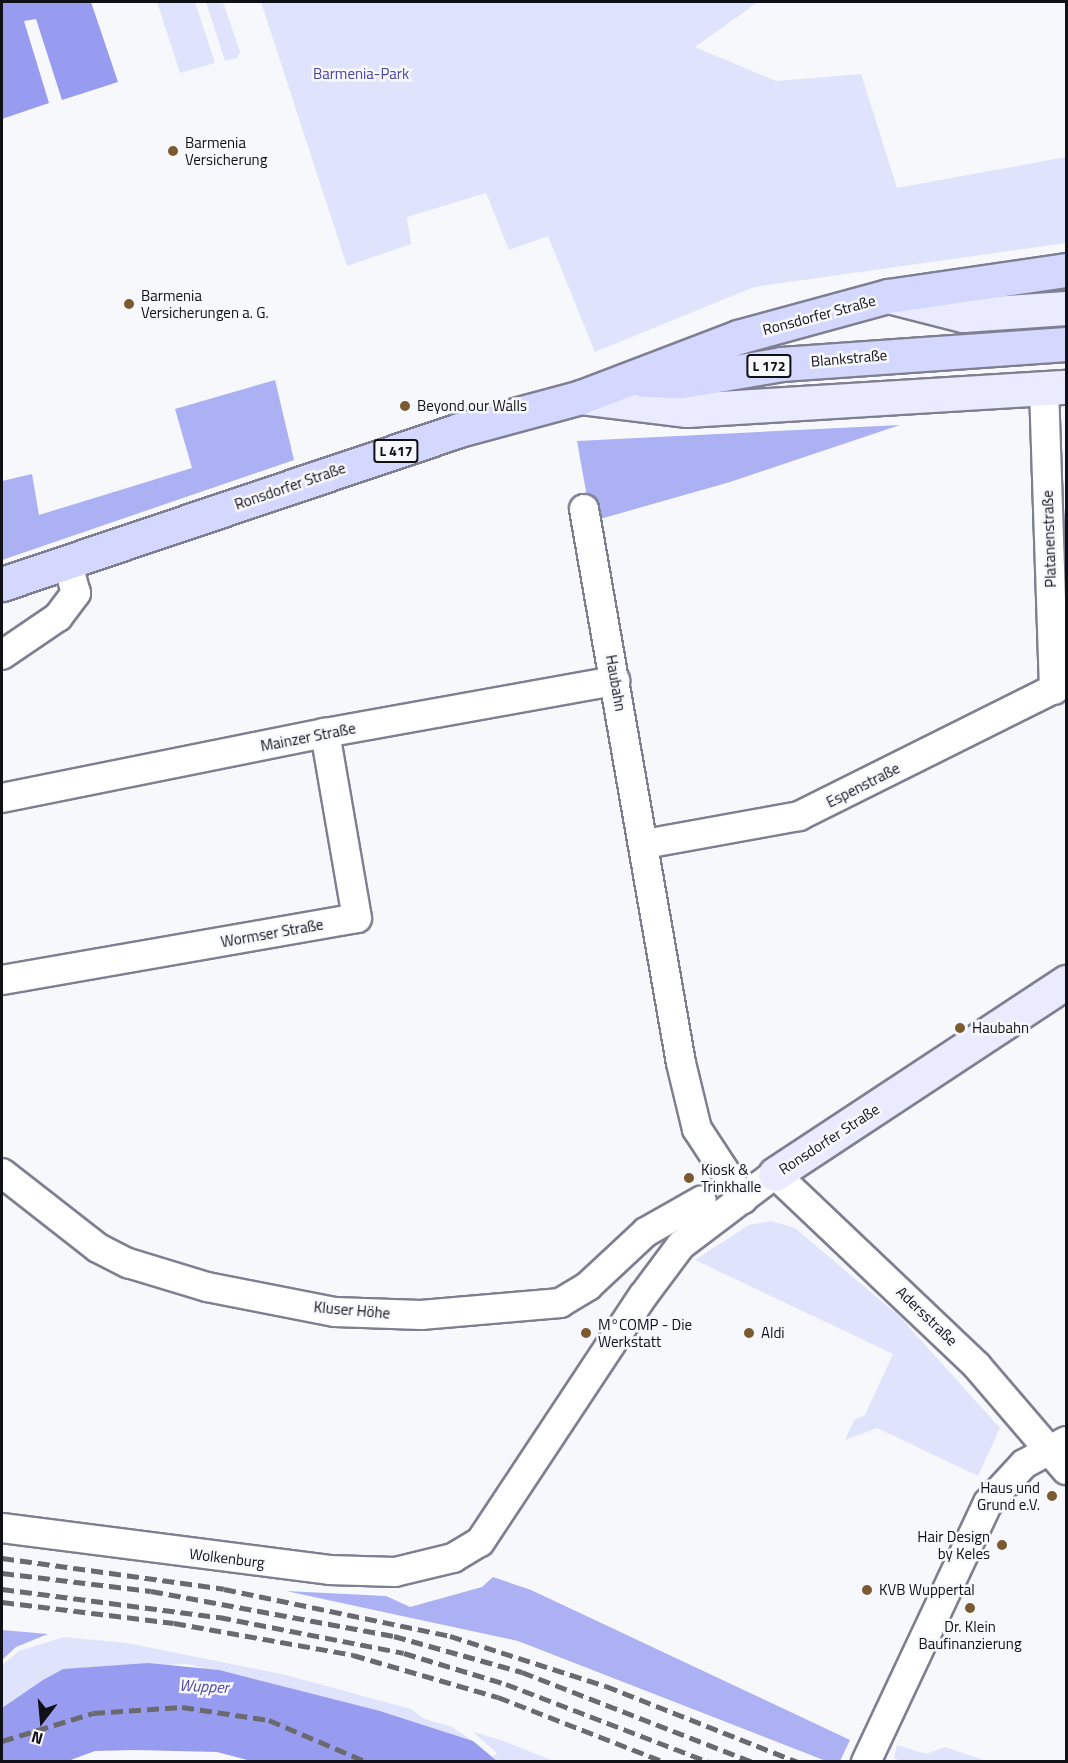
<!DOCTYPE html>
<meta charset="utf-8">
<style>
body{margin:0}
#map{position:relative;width:1068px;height:1763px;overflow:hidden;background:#f7f8fc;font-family:"Titillium Web",sans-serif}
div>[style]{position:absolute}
.green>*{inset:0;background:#e0e3fc}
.forest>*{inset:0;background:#acb1f4}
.water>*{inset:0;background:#989cf0}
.roads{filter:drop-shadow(2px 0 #7e8092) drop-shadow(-2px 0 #7e8092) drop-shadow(0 2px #7e8092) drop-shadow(0 -2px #7e8092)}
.street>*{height:28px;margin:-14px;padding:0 14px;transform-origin:14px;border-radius:14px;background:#fff}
.secondary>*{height:33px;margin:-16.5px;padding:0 16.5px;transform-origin:16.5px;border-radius:16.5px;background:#eaebfe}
.primary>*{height:33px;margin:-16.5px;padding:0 16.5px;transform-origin:16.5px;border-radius:16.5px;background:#d4d7fe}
.rail>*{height:4.5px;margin-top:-2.25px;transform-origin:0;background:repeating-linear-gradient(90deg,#69696f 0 12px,transparent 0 18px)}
.dots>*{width:16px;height:16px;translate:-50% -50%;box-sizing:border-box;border:3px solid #f7f8fc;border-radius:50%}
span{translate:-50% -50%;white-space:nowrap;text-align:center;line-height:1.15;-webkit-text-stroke:5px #f7f8fc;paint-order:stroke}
.shield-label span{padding:2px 4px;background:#f7f8fc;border:2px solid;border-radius:4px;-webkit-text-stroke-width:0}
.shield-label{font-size:14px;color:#101017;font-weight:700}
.park-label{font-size:15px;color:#4945a5}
.poi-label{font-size:15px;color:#101017}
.left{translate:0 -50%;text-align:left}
.right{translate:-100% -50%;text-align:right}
.street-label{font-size:15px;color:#101017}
.water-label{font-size:16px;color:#4a45a5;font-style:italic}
.frame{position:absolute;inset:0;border:3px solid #101017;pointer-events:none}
.north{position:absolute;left:12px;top:1691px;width:60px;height:60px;-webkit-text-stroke:4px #f7f8fc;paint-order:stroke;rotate:196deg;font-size:16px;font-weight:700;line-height:24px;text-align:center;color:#101017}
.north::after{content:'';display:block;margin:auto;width:21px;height:27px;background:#101017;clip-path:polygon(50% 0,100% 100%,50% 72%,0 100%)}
</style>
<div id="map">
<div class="green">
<div style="clip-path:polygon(157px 2px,195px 2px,215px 63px,180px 73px)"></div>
<div style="clip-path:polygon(206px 2px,223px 2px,240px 52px,237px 58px,225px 61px)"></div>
<div style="clip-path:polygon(261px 2px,758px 2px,695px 47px,776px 81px,861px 74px,897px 188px,1066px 157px,1066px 243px,754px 287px,595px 352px,548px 236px,509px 250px,486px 193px,407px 217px,411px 244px,347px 266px)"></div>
<div style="clip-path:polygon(771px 1221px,795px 1228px,899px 1316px,1000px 1428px,978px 1476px,877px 1428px,845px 1440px,854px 1420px,865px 1415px,893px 1354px,695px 1260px,749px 1225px)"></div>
<div style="clip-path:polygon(64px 1637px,127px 1643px,286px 1675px,411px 1709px,425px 1719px,452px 1727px,473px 1741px,380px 1711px,187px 1664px,63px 1669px,2px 1708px,2px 1665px,19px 1651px)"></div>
<div style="clip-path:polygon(473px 1732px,501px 1740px,554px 1761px,497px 1761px,493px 1757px,497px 1753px)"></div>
<div style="clip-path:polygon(897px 1745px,926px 1754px,945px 1747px,987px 1761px,901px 1761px,894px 1758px)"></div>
</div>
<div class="forest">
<div style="clip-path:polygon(275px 380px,294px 460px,2px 560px,2px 481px,32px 474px,39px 515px,192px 468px,175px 409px)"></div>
<div style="clip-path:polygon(900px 425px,730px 482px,600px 519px,589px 508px,577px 441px)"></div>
<div style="clip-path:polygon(493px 1577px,531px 1590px,850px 1740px,840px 1761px,826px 1761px,518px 1641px,286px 1591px,386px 1596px,410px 1607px,482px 1587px)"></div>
<div style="clip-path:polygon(2px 1630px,48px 1634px,16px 1647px,2px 1660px)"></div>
</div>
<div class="water">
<div style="clip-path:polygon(2px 2px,91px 2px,118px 82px,62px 100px,36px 19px,24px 21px,49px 103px,2px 119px)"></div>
<div style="clip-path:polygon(148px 1663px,219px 1670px,380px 1711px,473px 1741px,497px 1761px,255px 1762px,217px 1752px,134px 1750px,95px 1751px,68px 1761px,2px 1761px,2px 1708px,43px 1680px,63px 1669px)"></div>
</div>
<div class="roads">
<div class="street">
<div style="left:1044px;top:388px;width:302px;rotate:88.1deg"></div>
<div style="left:584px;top:509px;width:562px;rotate:80.07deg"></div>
<div style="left:681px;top:1063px;width:68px;rotate:76.4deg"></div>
<div style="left:697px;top:1129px;width:84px;rotate:56.7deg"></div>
<div style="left:2px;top:655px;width:68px;rotate:-34.2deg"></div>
<div style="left:58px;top:617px;width:30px;rotate:-53deg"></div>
<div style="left:76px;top:593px;width:32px;rotate:-106deg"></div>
<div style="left:2px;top:798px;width:329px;rotate:-11.4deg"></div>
<div style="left:325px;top:733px;width:295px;rotate:-10.2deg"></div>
<div style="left:645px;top:844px;width:157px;rotate:-10.3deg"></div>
<div style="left:799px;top:816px;width:298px;rotate:-26.5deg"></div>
<div style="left:2px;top:980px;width:360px;rotate:-9.9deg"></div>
<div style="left:357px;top:918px;width:188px;rotate:-99.8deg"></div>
<div style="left:2px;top:1173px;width:122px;rotate:38deg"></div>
<div style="left:98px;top:1248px;width:34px;rotate:27deg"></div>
<div style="left:128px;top:1263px;width:83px;rotate:16.9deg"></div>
<div style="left:207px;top:1287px;width:130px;rotate:11.1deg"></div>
<div style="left:335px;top:1312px;width:86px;rotate:2deg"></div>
<div style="left:421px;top:1315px;width:140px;rotate:-4.9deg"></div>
<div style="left:560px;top:1303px;width:33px;rotate:-31deg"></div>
<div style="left:588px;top:1286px;width:79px;rotate:-43deg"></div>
<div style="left:646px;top:1232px;width:64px;rotate:-29.7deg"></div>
<div style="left:2px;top:1528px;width:330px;rotate:7.3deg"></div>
<div style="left:329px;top:1570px;width:66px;rotate:1.7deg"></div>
<div style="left:395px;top:1572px;width:60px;rotate:-13.6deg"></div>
<div style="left:453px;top:1558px;width:31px;rotate:-31deg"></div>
<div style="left:480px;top:1542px;width:295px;rotate:-56.5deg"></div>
<div style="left:643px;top:1296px;width:64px;rotate:-53.3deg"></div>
<div style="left:681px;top:1245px;width:118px;rotate:-37.1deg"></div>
<div style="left:775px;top:1174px;width:279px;rotate:43.5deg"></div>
<div style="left:977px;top:1366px;width:137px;rotate:49.4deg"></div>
<div style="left:866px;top:1762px;width:286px;rotate:-64.8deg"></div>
<div style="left:988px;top:1503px;width:53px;rotate:-47.3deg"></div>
<div style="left:1024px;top:1464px;width:48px;rotate:-28.7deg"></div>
</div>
<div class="secondary">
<div style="left:888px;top:296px;width:77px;rotate:14.2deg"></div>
<div style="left:963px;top:315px;width:103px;rotate:-3.9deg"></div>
<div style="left:581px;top:397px;width:107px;rotate:7deg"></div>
<div style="left:687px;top:410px;width:380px;rotate:-3.5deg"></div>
<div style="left:775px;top:1174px;width:349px;rotate:-33.4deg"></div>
</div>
<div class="primary">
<div style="left:644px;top:380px;width:38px;rotate:2deg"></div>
<div style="left:682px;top:381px;width:100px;rotate:-9.7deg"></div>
<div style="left:781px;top:364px;width:286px;rotate:-4deg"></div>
<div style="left:2px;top:584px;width:482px;rotate:-18.6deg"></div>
<div style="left:459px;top:430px;width:126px;rotate:-15.1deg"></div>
<div style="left:581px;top:397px;width:168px;rotate:-20.9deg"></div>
<div style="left:738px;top:337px;width:156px;rotate:-15.3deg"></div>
<div style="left:888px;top:296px;width:180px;rotate:-8.3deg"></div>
</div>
</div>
<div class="rail">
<div style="left:2px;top:1558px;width:224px;rotate:7.9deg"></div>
<div style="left:224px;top:1589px;width:231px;rotate:11.7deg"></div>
<div style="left:450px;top:1636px;width:164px;rotate:17.8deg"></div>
<div style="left:606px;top:1686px;width:206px;rotate:21.6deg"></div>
<div style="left:2px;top:1573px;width:150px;rotate:6.9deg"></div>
<div style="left:151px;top:1591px;width:247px;rotate:10.5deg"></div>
<div style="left:394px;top:1636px;width:133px;rotate:15.7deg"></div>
<div style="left:522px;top:1672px;width:248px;rotate:21.3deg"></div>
<div style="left:2px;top:1589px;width:219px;rotate:7.4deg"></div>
<div style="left:219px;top:1617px;width:188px;rotate:11deg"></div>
<div style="left:404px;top:1653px;width:107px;rotate:16.9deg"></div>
<div style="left:506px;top:1684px;width:217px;rotate:21deg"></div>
<div style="left:2px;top:1602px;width:173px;rotate:7deg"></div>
<div style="left:174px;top:1623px;width:182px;rotate:10.1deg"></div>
<div style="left:353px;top:1655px;width:151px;rotate:16.2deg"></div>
<div style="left:498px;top:1697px;width:179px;rotate:21.3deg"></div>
<div style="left:2px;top:1741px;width:95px;rotate:-17.1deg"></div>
<div style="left:93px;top:1713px;width:89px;rotate:-3.9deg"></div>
<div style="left:182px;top:1707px;width:88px;rotate:8.5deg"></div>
<div style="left:269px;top:1720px;width:107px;rotate:23.2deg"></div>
</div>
<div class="dots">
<div style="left:173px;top:151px;background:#7b5a31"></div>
<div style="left:129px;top:304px;background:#7b5a31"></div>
<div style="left:405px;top:406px;background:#7b5a31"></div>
<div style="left:960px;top:1028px;background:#7b5a31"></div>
<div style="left:689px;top:1178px;background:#7b5a31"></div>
<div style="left:586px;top:1333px;background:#7b5a31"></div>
<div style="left:749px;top:1333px;background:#7b5a31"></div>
<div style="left:1052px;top:1496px;background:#7b5a31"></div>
<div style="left:1002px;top:1545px;background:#7b5a31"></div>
<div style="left:867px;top:1590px;background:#7b5a31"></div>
<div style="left:970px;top:1608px;background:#7b5a31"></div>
</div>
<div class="shield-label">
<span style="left:769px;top:366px">L 172</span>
<span style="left:396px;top:451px">L 417</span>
</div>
<div class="park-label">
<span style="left:361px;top:74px">Barmenia-Park</span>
</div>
<div class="poi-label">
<span class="left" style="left:185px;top:151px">Barmenia<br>Versicherung</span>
<span class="left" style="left:141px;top:304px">Barmenia<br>Versicherungen a. G.</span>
<span class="left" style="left:417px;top:406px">Beyond our Walls</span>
<span class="left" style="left:972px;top:1028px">Haubahn</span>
<span class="left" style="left:701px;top:1178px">Kiosk &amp;<br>Trinkhalle</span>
<span class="left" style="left:598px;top:1333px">M°COMP - Die<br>Werkstatt</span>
<span class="left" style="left:761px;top:1333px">Aldi</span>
<span class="right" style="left:1040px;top:1496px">Haus und<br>Grund e.V.</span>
<span class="right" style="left:990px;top:1545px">Hair Design<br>by Keles</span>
<span class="left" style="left:879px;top:1590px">KVB Wuppertal</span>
<span style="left:970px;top:1635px">Dr. Klein<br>Baufinanzierung</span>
</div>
<div class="street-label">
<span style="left:819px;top:315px;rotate:-15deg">Ronsdorfer Straße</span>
<span style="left:849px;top:358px;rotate:-5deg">Blankstraße</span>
<span style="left:290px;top:486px;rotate:-19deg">Ronsdorfer Straße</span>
<span style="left:1049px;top:539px;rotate:-92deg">Platanenstraße</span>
<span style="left:616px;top:683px;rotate:80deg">Haubahn</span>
<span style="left:308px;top:737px;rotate:-11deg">Mainzer Straße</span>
<span style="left:863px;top:785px;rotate:-27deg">Espenstraße</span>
<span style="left:272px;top:933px;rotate:-10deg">Wormser Straße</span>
<span style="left:829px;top:1139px;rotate:-33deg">Ronsdorfer Straße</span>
<span style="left:352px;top:1310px;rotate:5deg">Kluser Höhe</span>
<span style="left:927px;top:1316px;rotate:44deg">Adersstraße</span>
<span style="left:227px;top:1558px;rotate:7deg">Wolkenburg</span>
</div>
<div class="water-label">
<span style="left:204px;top:1686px;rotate:3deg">Wupper</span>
</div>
<div class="frame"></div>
<div class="north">N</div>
</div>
